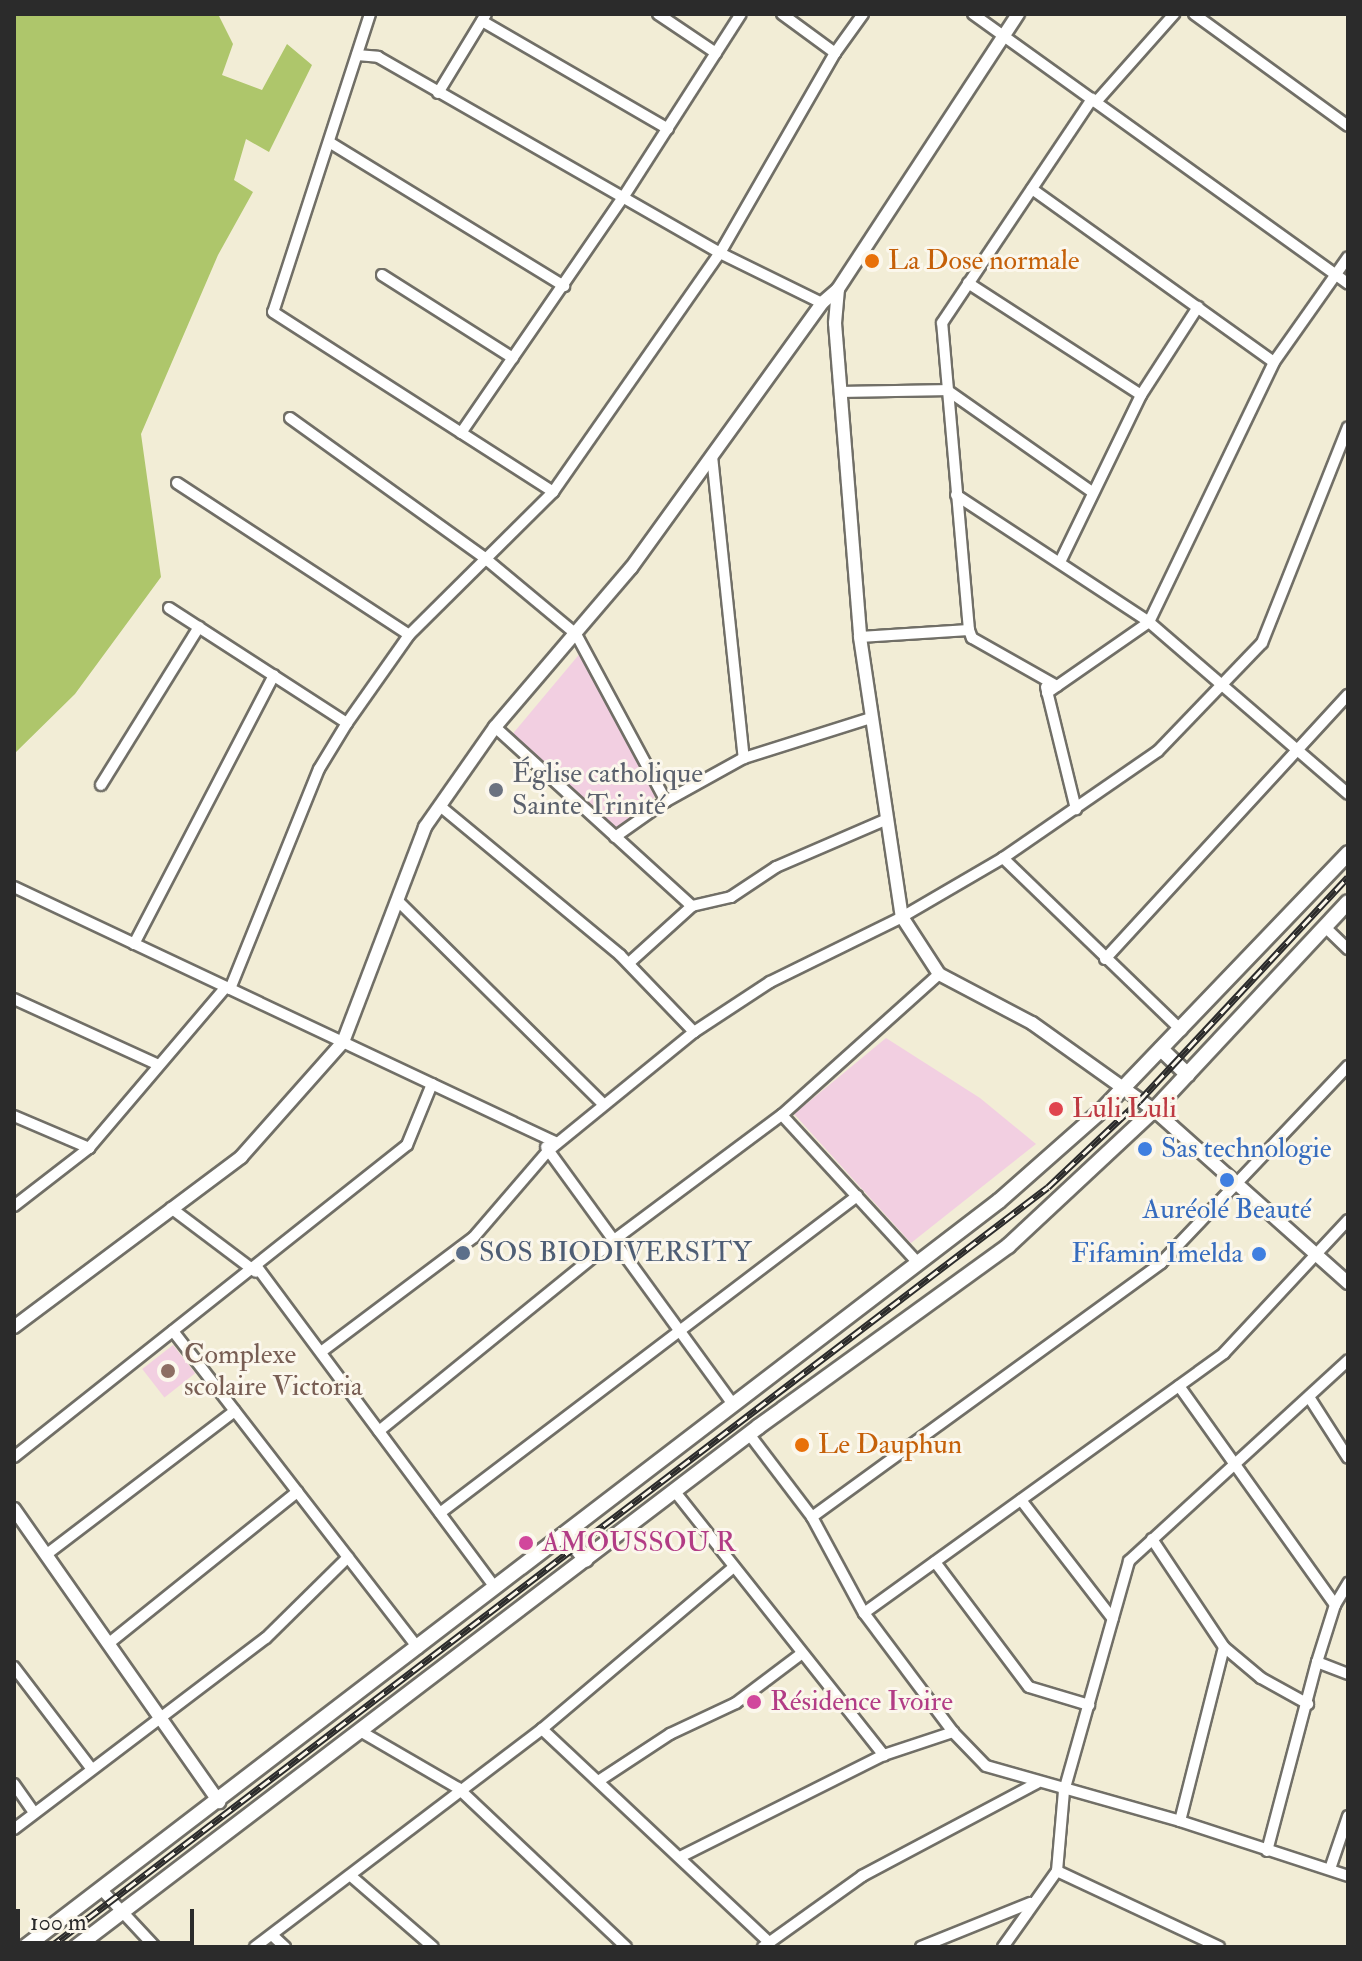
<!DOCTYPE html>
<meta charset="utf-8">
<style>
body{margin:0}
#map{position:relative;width:1362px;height:1961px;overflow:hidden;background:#f2edd6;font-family:"IM FELL Double Pica",serif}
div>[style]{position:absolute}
.built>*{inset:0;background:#f2cfe1;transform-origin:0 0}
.green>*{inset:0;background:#aec66b}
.roads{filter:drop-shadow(2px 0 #716f67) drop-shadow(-2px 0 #716f67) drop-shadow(0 2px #716f67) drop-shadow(0 -2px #716f67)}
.minor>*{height:10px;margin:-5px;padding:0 5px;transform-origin:5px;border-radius:5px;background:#fff}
.tertiary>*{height:12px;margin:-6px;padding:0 6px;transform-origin:6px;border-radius:6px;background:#fff}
.secondary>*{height:14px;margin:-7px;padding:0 7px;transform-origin:7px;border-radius:7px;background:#fff}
.rail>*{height:7px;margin-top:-3.5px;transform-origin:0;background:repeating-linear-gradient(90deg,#fbf7ec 0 12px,#2b2b2b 0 24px);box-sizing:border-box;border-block:2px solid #2b2b2b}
.dots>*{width:22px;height:22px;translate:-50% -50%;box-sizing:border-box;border:4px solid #fbf7ec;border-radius:50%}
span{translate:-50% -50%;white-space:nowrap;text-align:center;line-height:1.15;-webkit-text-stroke:6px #fbf7ec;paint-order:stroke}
.food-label{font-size:28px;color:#c56008}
.left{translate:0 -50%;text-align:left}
.worship-label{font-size:28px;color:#5b616d}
.health-label{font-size:28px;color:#be3a42}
.shop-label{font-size:28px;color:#366cbe}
.right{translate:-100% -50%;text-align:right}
.service-label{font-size:28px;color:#4e5e75}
.education-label{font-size:28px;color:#785e54}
.hotel-label{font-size:28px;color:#b23c85}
.frame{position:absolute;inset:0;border:16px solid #2b2b2b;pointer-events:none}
.scale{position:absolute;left:16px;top:1909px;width:178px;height:36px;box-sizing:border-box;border:4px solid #2b2b2b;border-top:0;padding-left:10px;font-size:24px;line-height:28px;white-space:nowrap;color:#2b2b2b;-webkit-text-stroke:6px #fbf7ec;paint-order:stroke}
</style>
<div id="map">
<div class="built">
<div style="clip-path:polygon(582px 651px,655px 797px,614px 830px,510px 737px)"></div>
<div style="clip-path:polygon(886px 1038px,980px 1098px,1036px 1144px,911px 1243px,794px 1114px)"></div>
<div style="left:173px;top:1345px;width:36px;height:39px;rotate:52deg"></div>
</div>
<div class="green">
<div style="clip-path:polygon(14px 14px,218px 14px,233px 44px,222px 75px,262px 90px,287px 44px,312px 65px,269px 152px,246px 139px,234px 180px,253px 192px,218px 255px,141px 434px,161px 577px,75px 694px,14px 754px)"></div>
</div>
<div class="roads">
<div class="minor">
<div style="left:370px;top:14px;width:313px;rotate:108deg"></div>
<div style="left:273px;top:312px;width:333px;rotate:32.7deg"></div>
<div style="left:658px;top:14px;width:70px;rotate:33.9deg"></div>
<div style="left:782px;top:14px;width:66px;rotate:36.3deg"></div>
<div style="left:973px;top:14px;width:462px;rotate:35.7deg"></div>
<div style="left:1194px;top:14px;width:190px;rotate:36deg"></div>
<div style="left:482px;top:21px;width:215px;rotate:30.1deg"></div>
<div style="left:357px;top:55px;width:21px;rotate:5deg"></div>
<div style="left:378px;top:57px;width:394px;rotate:29.8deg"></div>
<div style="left:720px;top:253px;width:114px;rotate:26.1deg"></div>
<div style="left:438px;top:93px;width:92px;rotate:-58.7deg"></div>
<div style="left:1096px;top:102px;width:118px;rotate:-48.4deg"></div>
<div style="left:329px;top:142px;width:276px;rotate:31.5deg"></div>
<div style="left:1032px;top:189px;width:297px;rotate:35.6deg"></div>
<div style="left:382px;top:275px;width:155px;rotate:32.4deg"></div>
<div style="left:968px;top:283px;width:206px;rotate:32.9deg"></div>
<div style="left:844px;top:392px;width:103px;rotate:-1.1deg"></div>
<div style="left:947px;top:390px;width:177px;rotate:35.1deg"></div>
<div style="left:290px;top:418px;width:241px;rotate:35.7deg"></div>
<div style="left:486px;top:559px;width:117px;rotate:39.8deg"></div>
<div style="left:576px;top:634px;width:190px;rotate:61.7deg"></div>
<div style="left:461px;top:433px;width:288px;rotate:-55.5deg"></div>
<div style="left:624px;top:196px;width:216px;rotate:-57.3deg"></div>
<div style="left:712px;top:456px;width:304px;rotate:84deg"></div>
<div style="left:177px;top:483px;width:277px;rotate:33.2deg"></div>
<div style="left:956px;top:495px;width:231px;rotate:33.3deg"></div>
<div style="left:1149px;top:622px;width:263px;rotate:40.8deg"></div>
<div style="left:1060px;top:562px;width:186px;rotate:-64.1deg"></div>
<div style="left:1141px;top:395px;width:105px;rotate:-57.1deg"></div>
<div style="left:169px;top:608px;width:212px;rotate:32.9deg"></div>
<div style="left:860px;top:637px;width:109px;rotate:-3.7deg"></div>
<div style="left:1057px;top:686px;width:98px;rotate:-150.5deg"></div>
<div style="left:972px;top:638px;width:9px;rotate:-111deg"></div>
<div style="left:969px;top:630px;width:308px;rotate:-95deg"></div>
<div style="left:942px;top:323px;width:270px;rotate:-56.2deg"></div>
<div style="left:1046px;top:687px;width:126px;rotate:76.2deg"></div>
<div style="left:1047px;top:693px;width:124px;rotate:-34.8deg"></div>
<div style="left:1149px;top:622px;width:288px;rotate:-64.3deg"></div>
<div style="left:1274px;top:362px;width:128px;rotate:-54.8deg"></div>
<div style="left:495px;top:727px;width:266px;rotate:42.3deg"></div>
<div style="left:101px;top:785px;width:186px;rotate:-58.2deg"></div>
<div style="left:440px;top:806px;width:234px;rotate:39.6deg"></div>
<div style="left:620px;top:955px;width:107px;rotate:46.1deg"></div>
<div style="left:615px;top:837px;width:62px;rotate:-35.2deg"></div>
<div style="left:666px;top:801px;width:89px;rotate:-28.9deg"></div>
<div style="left:744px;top:758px;width:133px;rotate:-17.5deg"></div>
<div style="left:1003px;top:858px;width:248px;rotate:44deg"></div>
<div style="left:14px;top:887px;width:600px;rotate:25.24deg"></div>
<div style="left:398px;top:901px;width:287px;rotate:44.7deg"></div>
<div style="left:1325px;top:927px;width:32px;rotate:44deg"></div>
<div style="left:134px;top:944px;width:303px;rotate:-62.5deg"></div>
<div style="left:1105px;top:959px;width:359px;rotate:-47.4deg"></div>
<div style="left:629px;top:963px;width:85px;rotate:-42.1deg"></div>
<div style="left:692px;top:906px;width:40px;rotate:-13deg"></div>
<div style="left:731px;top:897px;width:54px;rotate:-33.7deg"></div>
<div style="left:776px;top:867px;width:119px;rotate:-23.3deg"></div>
<div style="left:230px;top:989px;width:237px;rotate:-68deg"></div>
<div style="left:319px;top:769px;width:54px;rotate:-58.7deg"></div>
<div style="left:347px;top:723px;width:108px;rotate:-54.8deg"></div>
<div style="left:409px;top:635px;width:203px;rotate:-44.8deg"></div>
<div style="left:553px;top:492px;width:292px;rotate:-55.1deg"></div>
<div style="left:720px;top:253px;width:231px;rotate:-60.1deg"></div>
<div style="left:835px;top:53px;width:48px;rotate:-54.3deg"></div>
<div style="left:14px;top:999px;width:159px;rotate:24.5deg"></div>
<div style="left:782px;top:1115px;width:202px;rotate:47.4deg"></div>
<div style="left:14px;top:1116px;width:82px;rotate:23.1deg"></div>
<div style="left:546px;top:1147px;width:318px;rotate:54deg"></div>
<div style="left:14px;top:1206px;width:95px;rotate:-37.7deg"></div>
<div style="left:89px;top:1148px;width:211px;rotate:-49.6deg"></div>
<div style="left:171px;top:1208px;width:106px;rotate:37deg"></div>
<div style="left:257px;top:1267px;width:400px;rotate:53.4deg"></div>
<div style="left:173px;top:1331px;width:401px;rotate:52.3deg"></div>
<div style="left:321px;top:1352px;width:191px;rotate:-36.9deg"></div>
<div style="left:474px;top:1237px;width:113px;rotate:-49.3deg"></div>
<div style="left:548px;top:1151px;width:188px;rotate:-39.2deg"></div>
<div style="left:694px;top:1032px;width:91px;rotate:-33.3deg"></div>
<div style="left:770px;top:982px;width:147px;rotate:-26.2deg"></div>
<div style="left:902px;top:917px;width:117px;rotate:-30.3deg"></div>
<div style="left:1003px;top:858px;width:188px;rotate:-34.6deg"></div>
<div style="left:1158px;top:751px;width:150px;rotate:-46.1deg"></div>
<div style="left:1262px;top:643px;width:232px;rotate:-68.3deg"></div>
<div style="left:1179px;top:1386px;width:269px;rotate:54.5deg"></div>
<div style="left:1309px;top:1397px;width:72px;rotate:57.4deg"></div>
<div style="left:379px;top:1431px;width:303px;rotate:-39.1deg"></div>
<div style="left:614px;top:1240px;width:209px;rotate:-36.7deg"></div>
<div style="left:782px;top:1115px;width:211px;rotate:-41.9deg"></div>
<div style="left:749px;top:1434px;width:104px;rotate:52.8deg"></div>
<div style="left:812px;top:1517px;width:109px;rotate:61.6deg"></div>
<div style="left:864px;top:1613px;width:149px;rotate:53.2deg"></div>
<div style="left:953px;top:1732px;width:47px;rotate:45.9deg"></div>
<div style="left:986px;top:1766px;width:202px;rotate:15.8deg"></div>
<div style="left:1180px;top:1821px;width:177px;rotate:18.1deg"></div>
<div style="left:14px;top:1457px;width:502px;rotate:-38.45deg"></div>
<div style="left:407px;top:1145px;width:66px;rotate:-67.7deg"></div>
<div style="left:676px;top:1493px;width:335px;rotate:51.6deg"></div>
<div style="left:1021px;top:1500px;width:150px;rotate:52.3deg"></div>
<div style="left:440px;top:1513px;width:524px;rotate:-37.24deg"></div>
<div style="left:812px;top:1517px;width:432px;rotate:-36deg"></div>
<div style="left:1161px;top:1263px;width:272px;rotate:-46.5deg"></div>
<div style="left:1152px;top:1539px;width:130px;rotate:56.3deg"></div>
<div style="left:1224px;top:1647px;width:48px;rotate:40deg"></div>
<div style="left:1261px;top:1678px;width:54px;rotate:29deg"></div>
<div style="left:47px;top:1554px;width:236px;rotate:-37.3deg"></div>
<div style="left:935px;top:1562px;width:156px;rotate:53.1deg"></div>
<div style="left:1029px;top:1687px;width:63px;rotate:16.7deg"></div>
<div style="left:864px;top:1613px;width:444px;rotate:-35.8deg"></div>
<div style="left:1224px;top:1353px;width:182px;rotate:-47deg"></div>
<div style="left:108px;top:1644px;width:243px;rotate:-38.8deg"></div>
<div style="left:1317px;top:1662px;width:33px;rotate:21deg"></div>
<div style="left:14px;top:1667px;width:127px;rotate:52.7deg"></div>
<div style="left:542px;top:1729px;width:310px;rotate:43.2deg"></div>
<div style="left:360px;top:1731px;width:113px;rotate:30.2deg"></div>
<div style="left:458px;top:1788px;width:231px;rotate:43.4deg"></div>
<div style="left:600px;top:1780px;width:84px;rotate:-33.3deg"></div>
<div style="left:670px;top:1734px;width:73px;rotate:-25.2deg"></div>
<div style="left:736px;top:1703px;width:81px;rotate:-37deg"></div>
<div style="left:14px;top:1784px;width:35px;rotate:55deg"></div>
<div style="left:1180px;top:1821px;width:179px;rotate:-75.8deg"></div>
<div style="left:14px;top:1829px;width:316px;rotate:-37.2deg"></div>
<div style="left:266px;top:1638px;width:115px;rotate:-44.6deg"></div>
<div style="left:1267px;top:1851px;width:196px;rotate:-75.2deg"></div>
<div style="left:1317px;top:1662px;width:60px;rotate:-72.5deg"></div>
<div style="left:1335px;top:1605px;width:26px;rotate:-59deg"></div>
<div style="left:682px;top:1856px;width:226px;rotate:-26.6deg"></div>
<div style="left:884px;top:1755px;width:73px;rotate:-18.4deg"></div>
<div style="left:1330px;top:1869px;width:56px;rotate:-71.2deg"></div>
<div style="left:1057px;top:1871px;width:179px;rotate:25.1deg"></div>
<div style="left:351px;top:1876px;width:108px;rotate:40.9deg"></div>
<div style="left:101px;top:1889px;width:79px;rotate:47deg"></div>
<div style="left:272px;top:1935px;width:18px;rotate:43deg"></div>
<div style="left:255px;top:1947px;width:360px;rotate:-37.2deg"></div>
<div style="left:542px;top:1729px;width:251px;rotate:-40.2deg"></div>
<div style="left:763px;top:1947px;width:122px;rotate:-35.6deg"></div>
<div style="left:862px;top:1876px;width:198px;rotate:-28deg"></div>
<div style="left:921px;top:1947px;width:118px;rotate:-22deg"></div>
<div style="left:1003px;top:1947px;width:93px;rotate:-54.6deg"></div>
<div style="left:1057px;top:1871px;width:80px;rotate:-85deg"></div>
<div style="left:1064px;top:1791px;width:239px;rotate:-74.2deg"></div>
<div style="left:1129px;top:1561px;width:297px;rotate:-42.5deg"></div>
</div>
<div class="tertiary">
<div style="left:838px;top:289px;width:34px;rotate:95deg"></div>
<div style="left:835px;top:323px;width:315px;rotate:85.4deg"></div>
<div style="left:860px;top:637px;width:283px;rotate:81.5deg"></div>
<div style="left:902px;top:917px;width:68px;rotate:57deg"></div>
<div style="left:939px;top:974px;width:105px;rotate:27.8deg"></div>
<div style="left:1032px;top:1023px;width:150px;rotate:35.5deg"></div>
<div style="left:1154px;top:1110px;width:260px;rotate:41.7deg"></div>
<div style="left:14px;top:1327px;width:284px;rotate:-36.8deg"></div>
<div style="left:241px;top:1157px;width:154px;rotate:-48.4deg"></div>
<div style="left:343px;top:1042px;width:230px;rotate:-69.1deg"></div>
<div style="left:425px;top:827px;width:122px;rotate:-55deg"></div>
<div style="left:495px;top:727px;width:209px;rotate:-49.5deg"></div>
<div style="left:631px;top:568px;width:327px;rotate:-54.2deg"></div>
<div style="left:822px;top:303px;width:21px;rotate:-41deg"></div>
<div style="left:838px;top:289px;width:329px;rotate:-56.8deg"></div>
<div style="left:14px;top:1509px;width:358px;rotate:55deg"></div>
</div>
<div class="secondary">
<div style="left:1161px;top:1049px;width:37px;rotate:44deg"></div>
<div style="left:565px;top:1534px;width:33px;rotate:51deg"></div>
<div style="left:25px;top:1947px;width:1227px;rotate:-37.45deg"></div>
<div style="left:999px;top:1201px;width:136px;rotate:-41.4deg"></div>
<div style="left:1101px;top:1111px;width:357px;rotate:-46.2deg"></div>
<div style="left:76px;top:1947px;width:858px;rotate:-37.32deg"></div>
<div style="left:758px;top:1427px;width:309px;rotate:-35.9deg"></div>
<div style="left:1008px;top:1246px;width:200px;rotate:-43deg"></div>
<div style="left:1154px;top:1110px;width:284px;rotate:-47deg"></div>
</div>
</div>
<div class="rail">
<div style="left:50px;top:1947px;width:1254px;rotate:-37.29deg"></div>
<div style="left:1048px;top:1187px;width:125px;rotate:-43.4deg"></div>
<div style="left:1139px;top:1101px;width:306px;rotate:-47deg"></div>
</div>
<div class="dots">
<div style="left:872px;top:261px;background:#e8710a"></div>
<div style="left:496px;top:790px;background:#6b7280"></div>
<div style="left:1056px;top:1109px;background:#e0444e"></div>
<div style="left:1145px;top:1149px;background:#3f7fe0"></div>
<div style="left:1227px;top:1180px;background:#3f7fe0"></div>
<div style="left:463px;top:1253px;background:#5c6f8a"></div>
<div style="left:1259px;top:1254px;background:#3f7fe0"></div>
<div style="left:168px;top:1371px;background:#8d6e63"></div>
<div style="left:802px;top:1445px;background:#e8710a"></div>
<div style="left:526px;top:1543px;background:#d1479c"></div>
<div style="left:754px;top:1702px;background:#d1479c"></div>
</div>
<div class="food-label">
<span class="left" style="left:888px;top:261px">La Dose normale</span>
<span class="left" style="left:818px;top:1445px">Le Dauphun</span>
</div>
<div class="worship-label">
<span class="left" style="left:512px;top:790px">Église catholique<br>Sainte Trinité</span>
</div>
<div class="health-label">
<span class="left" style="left:1072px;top:1109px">Luli Luli</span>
</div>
<div class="shop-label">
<span class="left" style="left:1161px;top:1149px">Sas technologie</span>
<span style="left:1227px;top:1210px">Auréolé Beauté</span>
<span class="right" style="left:1243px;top:1254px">Fifamin Imelda</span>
</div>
<div class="service-label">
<span class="left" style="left:479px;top:1253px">SOS BIODIVERSITY</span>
</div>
<div class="education-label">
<span class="left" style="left:184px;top:1371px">Complexe<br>scolaire Victoria</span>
</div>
<div class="hotel-label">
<span class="left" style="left:542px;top:1543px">AMOUSSOU R</span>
<span class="left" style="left:770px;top:1702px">Résidence Ivoire</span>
</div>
<div class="frame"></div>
<div class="scale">100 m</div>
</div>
